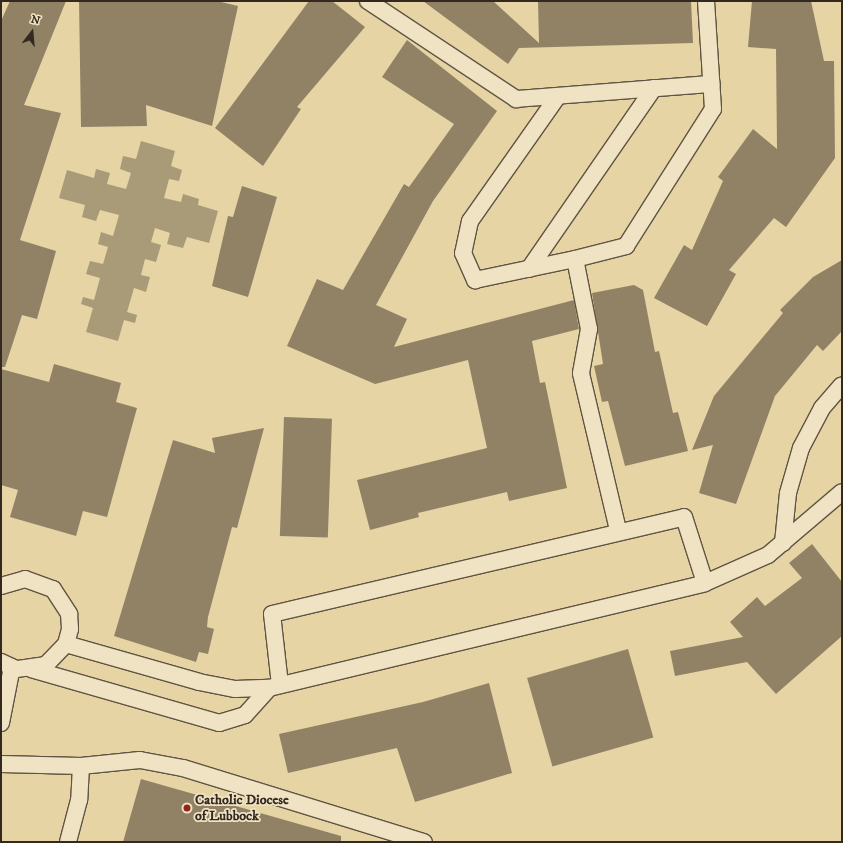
<!DOCTYPE html>
<style>
body{margin:0}
#map{position:relative;width:843px;height:843px;overflow:hidden;background:#e6d4a5;font-family:"IM FELL DW Pica",serif}
div>[style]{position:absolute}
.water>*{inset:0;background:#a99a78}
.building>*{inset:0;background:#918266;transform-origin:0 0}
.roads{filter:drop-shadow(1px 0 #605442) drop-shadow(-1px 0 #605442) drop-shadow(0 1px #605442) drop-shadow(0 -1px #605442)}
.service>*{height:16px;margin:-8px;padding:0 8px;transform-origin:8px;border-radius:8px;background:#efe3c4}
.dots>*{width:11px;height:11px;translate:-50% -50%;box-sizing:border-box;border:2px solid #efe3c4;border-radius:50%}
span{translate:-50% -50%;white-space:nowrap;text-align:center;line-height:1.15;-webkit-text-stroke:3.5px #efe3c4;paint-order:stroke}
.poi-label{font-size:14px;color:#342921;font-weight:700}
.left{translate:0 -50%;text-align:left}
.frame{position:absolute;inset:0;border:2px solid #342921;pointer-events:none}
.north{position:absolute;left:12px;top:12px;width:40px;height:40px;-webkit-text-stroke:3px #efe3c4;paint-order:stroke;rotate:16deg;font-size:11px;font-weight:700;line-height:16px;text-align:center;color:#342921}
.north::after{content:'';display:block;margin:auto;width:14px;height:18px;background:#342921;clip-path:polygon(50% 0,100% 100%,50% 72%,0 100%)}
</style>
<div id="map">
<div class="water">
<div style="clip-path:polygon(141px 141px,175px 151px,171px 166px,182px 170px,179px 181px,169px 179px,164px 198px,181px 202px,183px 194px,199px 199px,198px 205px,218px 211px,209px 243px,187px 237px,183px 248px,167px 244px,170px 233px,155px 228px,151px 242px,161px 245px,156px 262px,145px 259px,141px 275px,150px 277px,146px 292px,134px 288px,127px 312px,137px 315px,135px 323px,124px 320px,118px 341px,86px 332px,93px 308px,81px 304px,83px 297px,94px 300px,100px 278px,86px 274px,90px 261px,103px 264px,108px 247px,98px 244px,101px 232px,113px 236px,119px 215px,100px 210px,96px 221px,82px 217px,85px 205px,59px 198px,67px 170px,94px 178px,96px 169px,110px 173px,107px 184px,126px 189px,131px 173px,120px 169px,123px 156px,136px 159px)"></div>
</div>
<div class="building">
<div style="clip-path:polygon(10px 1px,66px 1px,24px 105px,61px 113px,20px 240px,56px 251px,37px 319px,22px 315px,5px 367px,1px 367px,1px 21px)"></div>
<div style="clip-path:polygon(79px 1px,217px 1px,238px 6px,212px 126px,146px 105px,147px 126px,81px 127px)"></div>
<div style="clip-path:polygon(309px 1px,332px 1px,365px 27px,297px 107px,301px 109px,263px 166px,215px 128px)"></div>
<div style="clip-path:polygon(423px 1px,493px 1px,539px 43px,538px 1px,691px 1px,693px 43px,519px 48px,508px 64px)"></div>
<div style="clip-path:polygon(752px 1px,811px 1px,824px 61px,834px 61px,835px 158px,786px 227px,774px 218px,729px 270px,736px 274px,707px 326px,654px 298px,684px 245px,692px 250px,723px 181px,718px 177px,753px 129px,777px 149px,776px 49px,748px 47px)"></div>
<div style="clip-path:polygon(407px 40px,497px 111px,433px 201px,376px 305px,407px 319px,394px 347px,574px 300px,579px 329px,532px 341px,540px 383px,545px 382px,567px 488px,509px 501px,507px 492px,418px 513px,419px 517px,370px 530px,357px 480px,487px 448px,468px 360px,375px 384px,287px 346px,317px 279px,343px 290px,404px 184px,409px 187px,454px 124px,382px 77px)"></div>
<div style="clip-path:polygon(242px 186px,277px 197px,248px 297px,212px 286px,228px 216px,233px 217px)"></div>
<div style="clip-path:polygon(842px 260px,842px 331px,823px 351px,817px 345px,775px 396px,736px 504px,699px 493px,713px 445px,692px 450px,714px 396px,783px 313px,780px 310px,813px 277px)"></div>
<div style="clip-path:polygon(634px 285px,643px 290px,655px 352px,659px 351px,673px 413px,678px 412px,688px 451px,625px 466px,608px 401px,602px 402px,594px 366px,603px 364px,592px 293px)"></div>
<div style="clip-path:polygon(54px 364px,121px 383px,116px 402px,137px 408px,107px 517px,83px 511px,76px 536px,10px 517px,18px 490px,1px 485px,1px 369px,49px 382px)"></div>
<div style="left:284px;top:417px;width:48px;height:119px;rotate:2deg"></div>
<div style="clip-path:polygon(264px 428px,237px 528px,232px 527px,208px 617px,207px 627px,214px 629px,208px 654px,199px 652px,196px 662px,114px 636px,173px 440px,215px 453px,212px 438px)"></div>
<div style="clip-path:polygon(812px 544px,842px 582px,842px 636px,776px 694px,747px 662px,675px 676px,670px 651px,743px 637px,730px 622px,757px 597px,765px 606px,802px 578px,789px 563px)"></div>
<div style="left:628px;top:649px;width:92px;height:105px;rotate:74deg"></div>
<div style="clip-path:polygon(489px 683px,512px 773px,415px 802px,397px 748px,288px 773px,279px 734px,423px 702px)"></div>
<div style="clip-path:polygon(141px 779px,341px 836px,341px 842px,123px 842px)"></div>
</div>
<div class="roads">
<div class="service">
<div style="left:368px;top:1px;width:178px;rotate:33.5deg"></div>
<div style="left:516px;top:99px;width:196px;rotate:-4.4deg"></div>
<div style="left:558px;top:96px;width:153px;rotate:125.1deg"></div>
<div style="left:470px;top:221px;width:33px;rotate:102deg"></div>
<div style="left:463px;top:253px;width:30px;rotate:66deg"></div>
<div style="left:475px;top:280px;width:102px;rotate:-11.9deg"></div>
<div style="left:529px;top:269px;width:220px;rotate:-55.4deg"></div>
<div style="left:618px;top:530px;width:161px;rotate:-103.3deg"></div>
<div style="left:581px;top:373px;width:45px;rotate:-79.7deg"></div>
<div style="left:589px;top:329px;width:71px;rotate:-101.3deg"></div>
<div style="left:575px;top:259px;width:53px;rotate:-14.3deg"></div>
<div style="left:626px;top:246px;width:162px;rotate:-57.6deg"></div>
<div style="left:713px;top:109px;width:108px;rotate:-93.7deg"></div>
<div style="left:783px;top:543px;width:50px;rotate:-84.3deg"></div>
<div style="left:788px;top:493px;width:47px;rotate:-73.9deg"></div>
<div style="left:801px;top:448px;width:45px;rotate:-62.3deg"></div>
<div style="left:822px;top:408px;width:30px;rotate:-49deg"></div>
<div style="left:1px;top:586px;width:25px;rotate:-16deg"></div>
<div style="left:25px;top:579px;width:30px;rotate:20deg"></div>
<div style="left:53px;top:589px;width:30px;rotate:57deg"></div>
<div style="left:69px;top:614px;width:15px;rotate:86deg"></div>
<div style="left:70px;top:629px;width:16px;rotate:105deg"></div>
<div style="left:66px;top:644px;width:29px;rotate:134deg"></div>
<div style="left:46px;top:665px;width:30px;rotate:172deg"></div>
<div style="left:16px;top:669px;width:17px;rotate:-155deg"></div>
<div style="left:66px;top:644px;width:138px;rotate:15.9deg"></div>
<div style="left:199px;top:682px;width:37px;rotate:11deg"></div>
<div style="left:235px;top:689px;width:34px;rotate:-2deg"></div>
<div style="left:269px;top:688px;width:448px;rotate:-13.5deg"></div>
<div style="left:705px;top:583px;width:69px;rotate:-24deg"></div>
<div style="left:768px;top:555px;width:97px;rotate:-40.4deg"></div>
<div style="left:31px;top:669px;width:196px;rotate:16deg"></div>
<div style="left:219px;top:723px;width:27px;rotate:-17deg"></div>
<div style="left:245px;top:715px;width:36px;rotate:-48deg"></div>
<div style="left:280px;top:685px;width:71px;rotate:-96.4deg"></div>
<div style="left:272px;top:614px;width:423px;rotate:-13.2deg"></div>
<div style="left:684px;top:517px;width:69px;rotate:72.3deg"></div>
<div style="left:1px;top:723px;width:57px;rotate:-78.9deg"></div>
<div style="left:1px;top:764px;width:80px;rotate:1.4deg"></div>
<div style="left:81px;top:766px;width:34px;rotate:93deg"></div>
<div style="left:79px;top:800px;width:43px;rotate:104.7deg"></div>
<div style="left:81px;top:766px;width:59px;rotate:-5.8deg"></div>
<div style="left:140px;top:760px;width:44px;rotate:10.5deg"></div>
<div style="left:183px;top:768px;width:252px;rotate:17.1deg"></div>
</div>
</div>
<div class="dots">
<div style="left:187px;top:808px;background:#8f2418"></div>
</div>
<div class="poi-label">
<span class="left" style="left:195px;top:808px">Catholic Diocese<br>of Lubbock</span>
</div>
<div class="frame"></div>
<div class="north">N</div>
</div>
